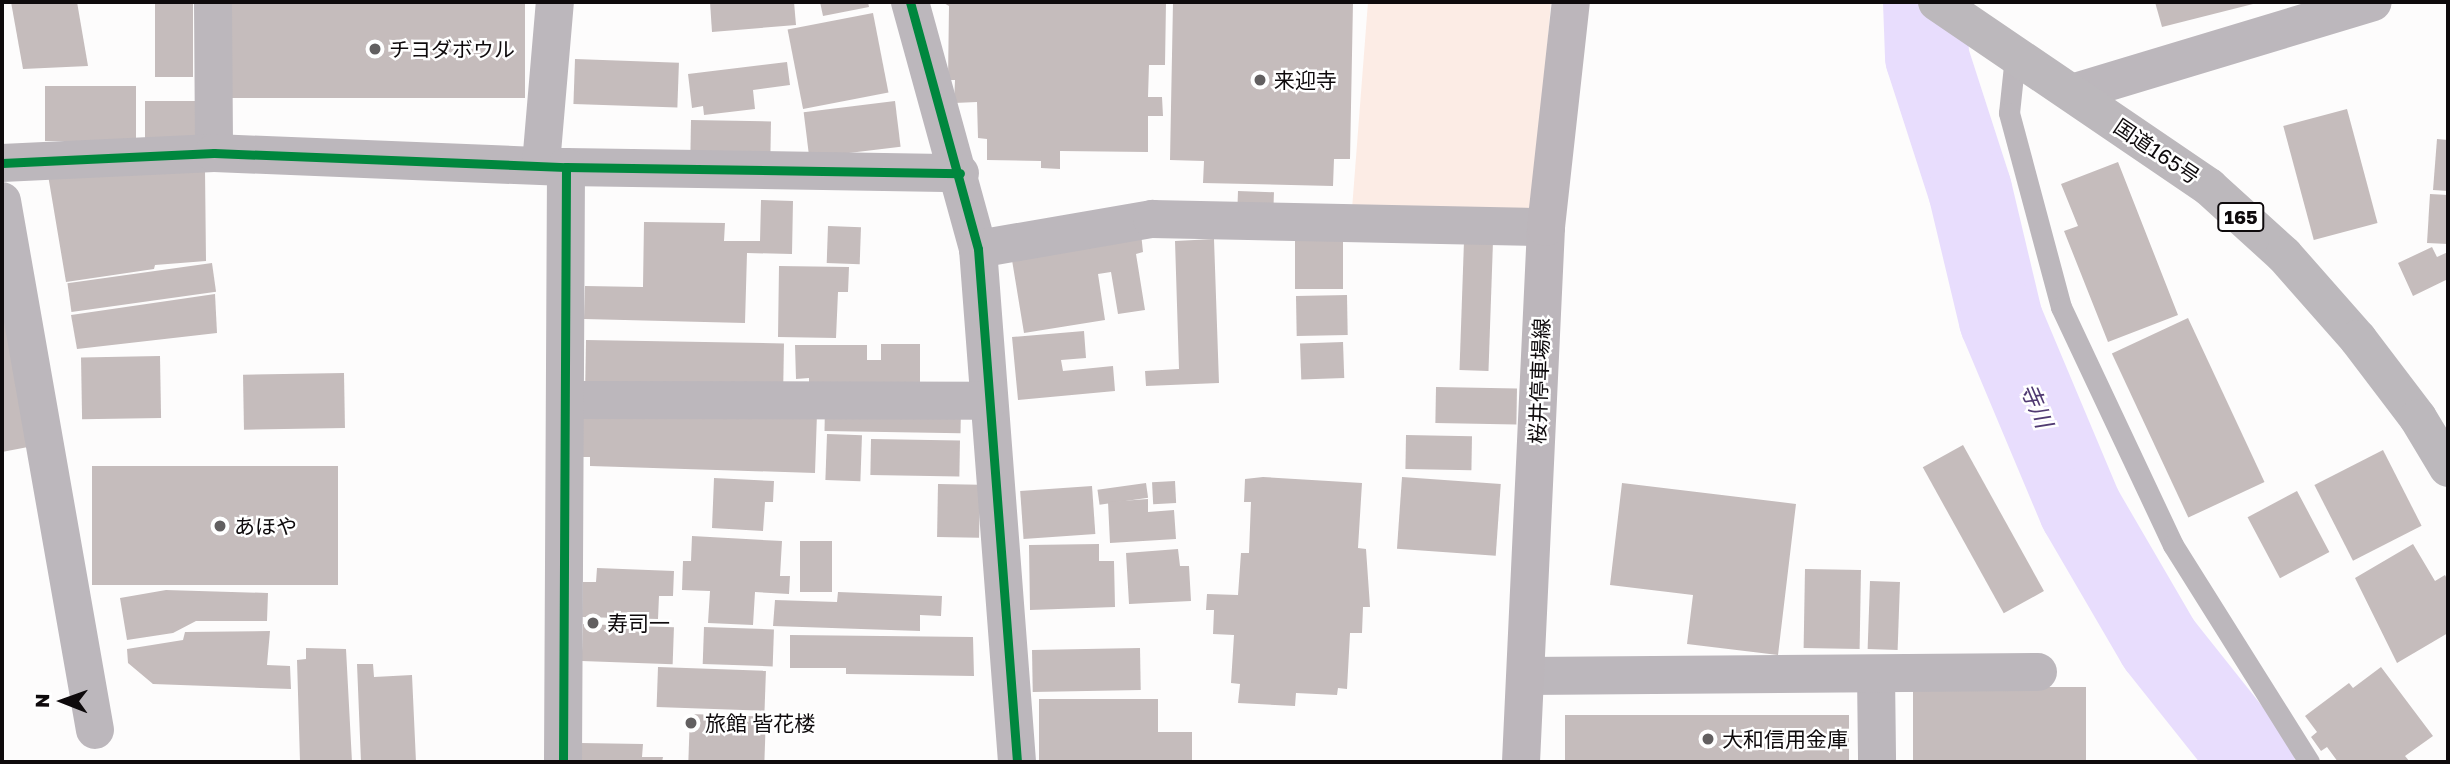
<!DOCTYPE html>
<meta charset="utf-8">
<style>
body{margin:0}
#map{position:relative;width:2450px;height:764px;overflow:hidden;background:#fdfcfc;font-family:"Golos Text","Noto Sans JP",sans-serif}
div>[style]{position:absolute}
.green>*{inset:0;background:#fcece5}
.river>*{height:84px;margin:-42px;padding:0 42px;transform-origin:42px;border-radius:42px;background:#e8ddfd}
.building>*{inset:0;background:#c5bcbc;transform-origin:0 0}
.service>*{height:21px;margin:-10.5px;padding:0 10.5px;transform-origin:10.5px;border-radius:10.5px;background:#bcb7bc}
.minor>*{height:38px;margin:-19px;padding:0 19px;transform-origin:19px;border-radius:19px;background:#bcb7bc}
.secondary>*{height:38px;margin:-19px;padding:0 19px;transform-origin:19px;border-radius:19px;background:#bcb6bb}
.trunk>*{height:38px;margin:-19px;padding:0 19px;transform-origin:19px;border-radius:19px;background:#bcb8bc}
.cycleway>*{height:9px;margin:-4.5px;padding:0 4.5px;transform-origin:4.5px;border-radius:4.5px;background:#00873e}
.dots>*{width:19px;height:19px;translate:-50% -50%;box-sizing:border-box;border:4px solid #fff;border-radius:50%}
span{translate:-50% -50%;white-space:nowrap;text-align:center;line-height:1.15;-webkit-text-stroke:5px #fff;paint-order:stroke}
.shield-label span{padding:2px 5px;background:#fff;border:2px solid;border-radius:5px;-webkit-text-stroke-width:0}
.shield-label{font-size:19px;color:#0e0a0c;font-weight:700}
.poi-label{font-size:21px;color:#0e0a0c}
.left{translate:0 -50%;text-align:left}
.street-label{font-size:21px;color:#0e0a0c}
.water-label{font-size:23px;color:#503a72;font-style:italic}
.frame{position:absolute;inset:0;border:4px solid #0e0a0c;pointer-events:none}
.north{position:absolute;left:28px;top:666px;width:70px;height:70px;-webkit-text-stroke:5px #fff;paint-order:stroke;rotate:271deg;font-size:19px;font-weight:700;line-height:28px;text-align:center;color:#0e0a0c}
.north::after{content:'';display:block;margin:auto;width:24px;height:32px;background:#0e0a0c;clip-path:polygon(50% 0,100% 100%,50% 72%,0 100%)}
</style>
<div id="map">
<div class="green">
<div style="clip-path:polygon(1368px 2px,1551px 2px,1534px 209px,1351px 222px)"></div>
</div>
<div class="river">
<div style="left:1925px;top:2px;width:55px;rotate:87.9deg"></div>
<div style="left:1927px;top:57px;width:140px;rotate:72.1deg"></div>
<div style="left:1970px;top:190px;width:134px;rotate:76.6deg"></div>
<div style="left:2001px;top:320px;width:206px;rotate:67.2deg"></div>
<div style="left:2081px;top:510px;width:155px;rotate:59.8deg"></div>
<div style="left:2159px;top:644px;width:151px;rotate:51.5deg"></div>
</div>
<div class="building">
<div style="clip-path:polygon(11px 2px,77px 2px,88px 66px,23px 69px)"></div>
<div style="left:155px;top:2px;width:38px;height:75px"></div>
<div style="left:223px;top:2px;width:302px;height:96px"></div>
<div style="clip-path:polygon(710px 2px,794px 2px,796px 25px,712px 32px)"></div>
<div style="clip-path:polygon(820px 2px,868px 2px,869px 7px,823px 16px)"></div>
<div style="clip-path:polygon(942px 2px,1166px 2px,1165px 65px,1149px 65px,1148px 97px,1162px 97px,1163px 116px,1148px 116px,1148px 152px,1060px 151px,1060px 169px,1041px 168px,1041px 161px,987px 160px,987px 139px,978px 138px,977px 102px,954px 103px,955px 80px,948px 80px,949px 6px)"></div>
<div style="clip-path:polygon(1173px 2px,1353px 2px,1350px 159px,1334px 159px,1333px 186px,1203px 183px,1204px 161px,1170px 160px)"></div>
<div style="clip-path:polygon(2155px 2px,2257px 2px,2257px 3px,2162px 27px)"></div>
<div style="left:873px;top:13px;width:81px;height:87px;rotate:79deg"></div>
<div style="left:575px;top:59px;width:104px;height:45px;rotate:2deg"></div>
<div style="clip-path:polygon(787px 62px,790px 85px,753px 90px,755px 109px,704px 115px,703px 106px,692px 108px,688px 74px)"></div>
<div style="left:136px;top:86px;width:55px;height:91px;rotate:90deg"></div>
<div style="left:145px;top:101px;width:62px;height:44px"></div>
<div style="left:895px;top:101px;width:46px;height:92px;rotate:83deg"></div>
<div style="left:2347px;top:109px;width:118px;height:66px;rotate:75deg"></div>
<div style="left:691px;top:120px;width:80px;height:43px;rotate:1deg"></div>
<div style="clip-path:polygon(2437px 139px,2448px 140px,2448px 191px,2433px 190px)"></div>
<div style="clip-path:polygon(2118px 162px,2178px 315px,2108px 342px,2064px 231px,2078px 226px,2061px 184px)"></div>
<div style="clip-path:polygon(205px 169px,206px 261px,155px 265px,154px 269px,66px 282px,48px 175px)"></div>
<div style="left:1238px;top:191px;width:36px;height:18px;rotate:2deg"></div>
<div style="clip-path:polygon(2430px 194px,2448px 195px,2448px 244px,2427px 243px)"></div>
<div style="clip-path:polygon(761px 200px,793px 201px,792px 254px,747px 253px,745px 323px,584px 319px,585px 286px,643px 287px,644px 222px,725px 223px,724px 241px,760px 241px)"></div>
<div style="left:828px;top:226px;width:33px;height:37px;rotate:2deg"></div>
<div style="clip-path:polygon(1141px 233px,1143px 252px,1136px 254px,1145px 310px,1118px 314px,1111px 272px,1098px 274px,1105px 320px,1024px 333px,1011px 254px)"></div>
<div style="clip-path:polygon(1214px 239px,1219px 383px,1146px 386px,1145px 371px,1179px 369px,1175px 241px)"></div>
<div style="left:1295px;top:240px;width:48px;height:49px"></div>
<div style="left:1464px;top:241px;width:29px;height:129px;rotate:2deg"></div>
<div style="clip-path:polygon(2432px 247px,2437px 257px,2448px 252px,2448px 279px,2413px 296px,2398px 263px)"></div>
<div style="left:212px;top:263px;width:29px;height:146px;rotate:82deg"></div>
<div style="clip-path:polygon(779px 266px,849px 267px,848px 292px,838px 292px,836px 338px,778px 337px)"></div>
<div style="clip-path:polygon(215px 294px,217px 333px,77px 349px,71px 315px)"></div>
<div style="left:1347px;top:295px;width:40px;height:51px;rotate:89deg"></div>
<div style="clip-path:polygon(2px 302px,28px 447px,2px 452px)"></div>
<div style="left:2188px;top:318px;width:181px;height:84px;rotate:65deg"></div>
<div style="clip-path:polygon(1084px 331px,1086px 358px,1061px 360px,1063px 371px,1113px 366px,1115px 391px,1018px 400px,1012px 337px)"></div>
<div style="left:586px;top:340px;width:198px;height:51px;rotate:1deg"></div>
<div style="left:1343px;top:342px;width:36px;height:43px;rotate:88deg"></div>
<div style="clip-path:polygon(881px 344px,920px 344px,920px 395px,809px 395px,809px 378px,796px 379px,795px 345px,867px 345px,867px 360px,881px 360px)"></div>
<div style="left:160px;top:356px;width:62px;height:79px;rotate:89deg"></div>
<div style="left:344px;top:373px;width:55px;height:101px;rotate:89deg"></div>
<div style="left:1436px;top:387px;width:81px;height:36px;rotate:1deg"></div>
<div style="left:825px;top:404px;width:136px;height:27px;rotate:1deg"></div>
<div style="clip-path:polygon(582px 406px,817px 413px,815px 473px,590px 466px,590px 457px,581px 457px)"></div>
<div style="left:827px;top:434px;width:35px;height:46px;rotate:2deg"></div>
<div style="left:1406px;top:435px;width:66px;height:34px;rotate:1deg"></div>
<div style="left:871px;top:439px;width:89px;height:36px;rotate:1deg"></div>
<div style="left:1963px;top:445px;width:167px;height:46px;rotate:61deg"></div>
<div style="left:2383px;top:450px;width:85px;height:77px;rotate:63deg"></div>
<div style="left:338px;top:466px;width:119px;height:246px;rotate:90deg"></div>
<div style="clip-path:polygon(1263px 477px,1362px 483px,1358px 548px,1366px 549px,1370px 607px,1363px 607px,1362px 633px,1350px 633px,1347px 689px,1338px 688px,1337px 695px,1296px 693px,1295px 706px,1238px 703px,1240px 684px,1231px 683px,1234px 635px,1213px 634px,1214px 610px,1206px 610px,1207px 594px,1238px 595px,1241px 553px,1249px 553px,1251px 502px,1244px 502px,1245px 479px)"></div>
<div style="left:1402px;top:477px;width:99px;height:72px;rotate:4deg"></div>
<div style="clip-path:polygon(714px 478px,774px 481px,773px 502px,765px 502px,763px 531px,712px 528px)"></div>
<div style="left:1175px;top:481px;width:22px;height:23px;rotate:87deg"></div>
<div style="left:1146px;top:483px;width:15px;height:49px;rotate:82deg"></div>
<div style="clip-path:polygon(1622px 483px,1796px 504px,1778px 655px,1687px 644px,1693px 595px,1610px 585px)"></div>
<div style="left:938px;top:484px;width:42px;height:53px;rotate:1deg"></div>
<div style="left:1092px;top:486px;width:48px;height:72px;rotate:86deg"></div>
<div style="left:2297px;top:491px;width:69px;height:56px;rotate:62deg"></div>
<div style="clip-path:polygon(1148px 499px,1148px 512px,1174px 510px,1176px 539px,1110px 543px,1108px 502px)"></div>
<div style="clip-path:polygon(692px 536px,782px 541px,780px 576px,790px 576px,789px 594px,755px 592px,753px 625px,708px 623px,710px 591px,682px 590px,683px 561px,691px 561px)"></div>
<div style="left:800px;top:541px;width:32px;height:51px"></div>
<div style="clip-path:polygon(1099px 544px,1099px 561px,1114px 561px,1115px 607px,1030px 610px,1029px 545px)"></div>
<div style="clip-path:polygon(2413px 544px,2435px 581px,2445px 575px,2448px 581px,2448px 633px,2397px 663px,2355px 578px)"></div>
<div style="clip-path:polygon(1178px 549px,1180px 566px,1189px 566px,1191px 601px,1129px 604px,1126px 553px)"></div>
<div style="clip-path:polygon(597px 568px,674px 571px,673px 596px,659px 596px,658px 619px,582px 617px,583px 582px,596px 582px)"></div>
<div style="left:1805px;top:569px;width:56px;height:79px;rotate:1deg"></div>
<div style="left:1870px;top:581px;width:30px;height:68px;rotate:2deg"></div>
<div style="clip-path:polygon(166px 590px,268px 593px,267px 621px,196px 621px,173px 633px,127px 640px,120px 598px)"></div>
<div style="clip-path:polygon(838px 592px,942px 596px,941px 616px,920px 615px,920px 631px,773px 626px,775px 600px,837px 602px)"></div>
<div style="left:583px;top:624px;width:91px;height:37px;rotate:2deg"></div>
<div style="left:704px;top:627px;width:70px;height:37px;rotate:2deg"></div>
<div style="clip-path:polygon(270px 631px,267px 665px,290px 666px,291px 689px,153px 684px,128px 663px,127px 649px,183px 640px,185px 632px)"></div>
<div style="clip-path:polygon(790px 635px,973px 637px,974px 676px,846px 674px,846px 668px,790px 668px)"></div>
<div style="clip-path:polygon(306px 648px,346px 649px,352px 762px,300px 762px,297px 660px,306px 659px)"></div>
<div style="left:1140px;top:648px;width:42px;height:108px;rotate:89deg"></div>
<div style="clip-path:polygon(357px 664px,373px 664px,374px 677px,412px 675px,416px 762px,361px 762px)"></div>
<div style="left:658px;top:667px;width:108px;height:40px;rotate:2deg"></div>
<div style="clip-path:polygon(2381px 667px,2433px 736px,2405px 756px,2410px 762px,2338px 762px,2327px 747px,2321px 751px,2311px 737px,2317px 732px,2305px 716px,2349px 683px,2353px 688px)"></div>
<div style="left:1913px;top:687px;width:173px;height:75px"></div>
<div style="clip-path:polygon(1039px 699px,1158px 699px,1158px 732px,1192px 732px,1192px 762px,1039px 762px)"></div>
<div style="left:690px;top:714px;width:76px;height:48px;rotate:2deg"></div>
<div style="left:1565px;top:715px;width:284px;height:47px"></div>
<div style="clip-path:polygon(580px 743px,643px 744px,642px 757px,663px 757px,662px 762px,579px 762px)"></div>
</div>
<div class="service">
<div style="left:2015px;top:56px;width:57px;rotate:96deg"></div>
<div style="left:2009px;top:113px;width:201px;rotate:75deg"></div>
<div style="left:2061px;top:307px;width:263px;rotate:64.8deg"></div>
<div style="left:2173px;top:545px;width:256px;rotate:57.9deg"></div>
</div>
<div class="minor">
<div style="left:213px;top:2px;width:151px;rotate:89.6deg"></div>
<div style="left:910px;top:2px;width:256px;rotate:74.6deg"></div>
<div style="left:978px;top:249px;width:514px;rotate:85.65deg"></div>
<div style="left:2072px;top:93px;width:314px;rotate:-16.8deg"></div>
<div style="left:2px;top:163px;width:212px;rotate:-2.7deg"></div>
<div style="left:214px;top:153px;width:352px;rotate:2.3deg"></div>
<div style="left:566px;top:167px;width:394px;rotate:0.9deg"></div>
<div style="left:541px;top:164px;width:163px;rotate:-85.1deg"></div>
<div style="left:2px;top:201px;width:537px;rotate:80.03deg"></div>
<div style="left:978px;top:249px;width:177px;rotate:-9.8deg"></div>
<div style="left:1152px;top:219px;width:394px;rotate:1.2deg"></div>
<div style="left:566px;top:400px;width:423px;rotate:0.1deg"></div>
<div style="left:1876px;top:674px;width:88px;rotate:89.3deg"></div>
<div style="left:1527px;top:676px;width:511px;rotate:-0.45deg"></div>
<div style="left:563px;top:762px;width:595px;rotate:-89.71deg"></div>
</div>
<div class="secondary">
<div style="left:1521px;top:762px;width:536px;rotate:-87.32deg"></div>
<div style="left:1546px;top:227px;width:226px;rotate:-83.7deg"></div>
</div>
<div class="trunk">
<div style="left:1937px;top:2px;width:329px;rotate:34.2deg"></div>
<div style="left:2209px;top:187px;width:101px;rotate:42.2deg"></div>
<div style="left:2284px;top:255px;width:112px;rotate:48.6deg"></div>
<div style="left:2358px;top:339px;width:99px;rotate:52.8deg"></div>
<div style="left:2418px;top:418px;width:58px;rotate:59deg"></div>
</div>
<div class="cycleway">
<div style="left:910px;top:2px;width:256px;rotate:74.6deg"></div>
<div style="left:978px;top:249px;width:514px;rotate:85.65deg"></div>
<div style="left:2px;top:163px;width:212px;rotate:-2.7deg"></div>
<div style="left:214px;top:153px;width:352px;rotate:2.3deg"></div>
<div style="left:566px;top:167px;width:394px;rotate:0.9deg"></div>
<div style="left:563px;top:762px;width:595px;rotate:-89.71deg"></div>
</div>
<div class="dots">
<div style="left:375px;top:49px;background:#625f60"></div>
<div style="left:1260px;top:80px;background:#625f60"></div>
<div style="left:220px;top:526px;background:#625f60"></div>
<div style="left:593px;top:623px;background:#625f60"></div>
<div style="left:691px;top:723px;background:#625f60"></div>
<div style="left:1708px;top:739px;background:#625f60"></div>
</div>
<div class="shield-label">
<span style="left:2241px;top:217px">165</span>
</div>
<div class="poi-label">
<span class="left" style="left:389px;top:49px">チヨダボウル</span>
<span class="left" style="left:1274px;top:80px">来迎寺</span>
<span class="left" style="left:234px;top:526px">あほや</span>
<span class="left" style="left:607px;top:623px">寿司一</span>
<span class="left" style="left:705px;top:723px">旅館 皆花楼</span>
<span class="left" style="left:1722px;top:739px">大和信用金庫</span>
</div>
<div class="street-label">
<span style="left:2157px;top:151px;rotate:34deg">国道165号</span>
<span style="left:1539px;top:381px;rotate:-88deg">桜井停車場線</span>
</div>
<div class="water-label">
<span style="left:2037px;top:405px;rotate:67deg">寺川</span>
</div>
<div class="frame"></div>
<div class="north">N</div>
</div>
